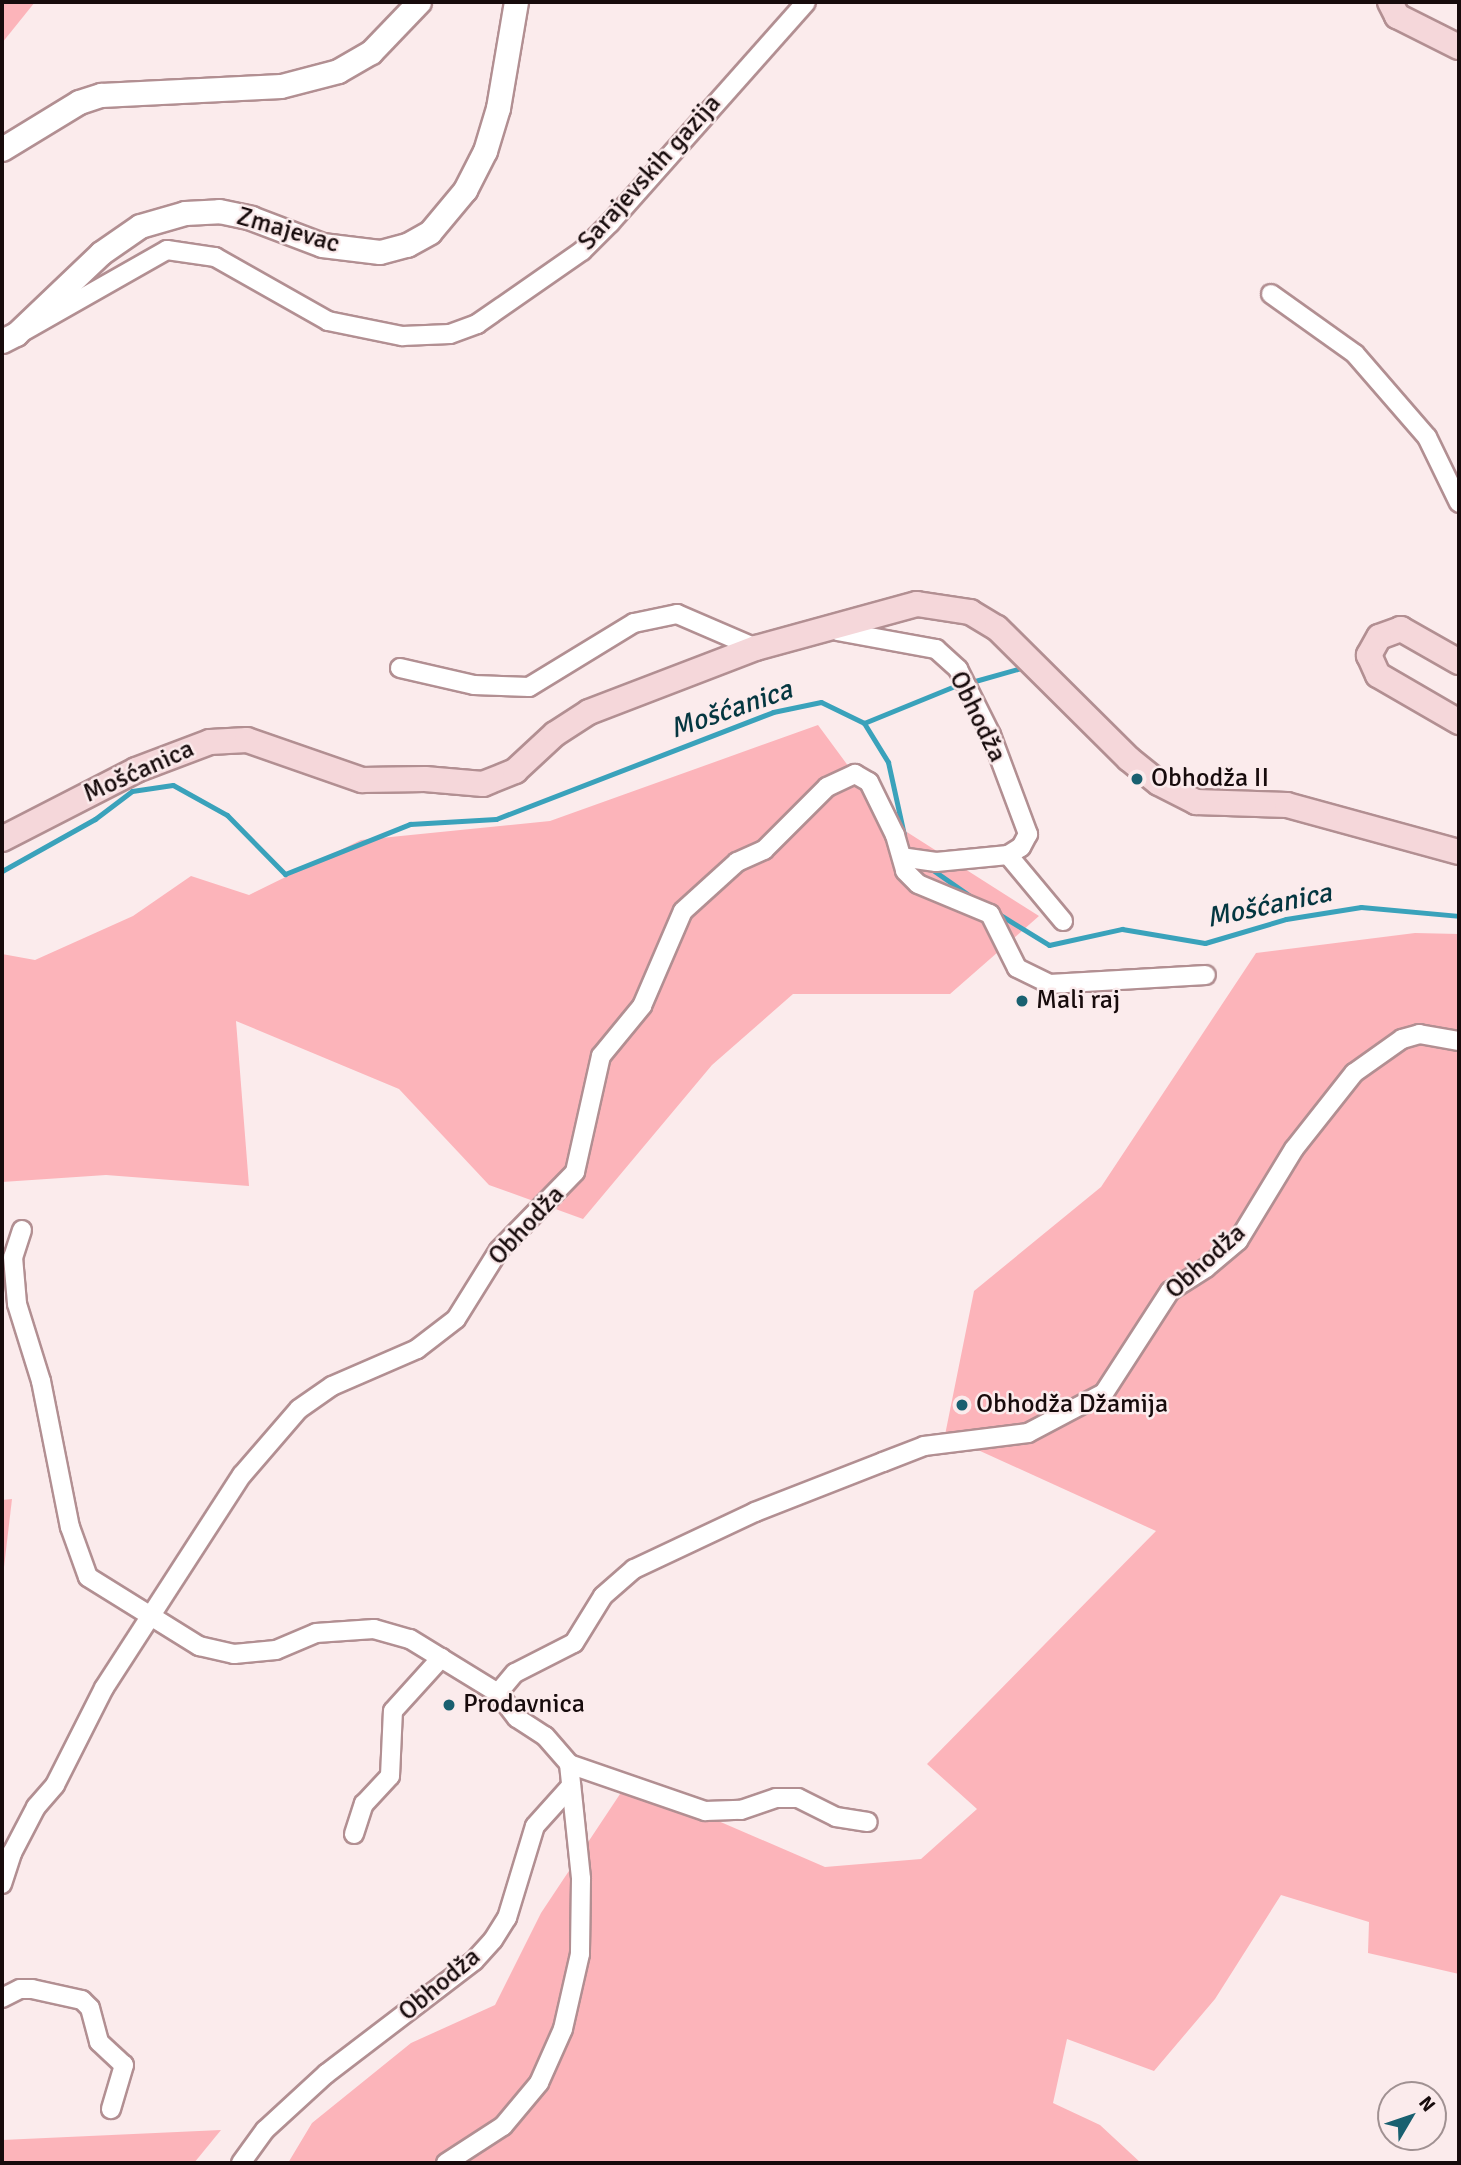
<!DOCTYPE html>
<meta charset="utf-8">
<style>
body{margin:0}
#map{position:relative;width:1461px;height:2165px;overflow:hidden;background:#fbebec;font-family:Signika,sans-serif}
div>[style]{position:absolute}
.green>*{inset:0;background:#fcb4ba}
.stream>*{height:5px;margin:-2.5px;padding:0 2.5px;transform-origin:2.5px;border-radius:2.5px;background:#3aa2bb}
.roads{filter:drop-shadow(2px 0 #b28f92) drop-shadow(-2px 0 #b28f92) drop-shadow(0 2px #b28f92) drop-shadow(0 -2px #b28f92)}
.minor>*{height:18px;margin:-9px;padding:0 9px;transform-origin:9px;border-radius:9px;background:#fff}
.tertiary>*{height:23px;margin:-11.5px;padding:0 11.5px;transform-origin:11.5px;border-radius:11.5px;background:#fff}
.secondary>*{height:24px;margin:-12px;padding:0 12px;transform-origin:12px;border-radius:12px;background:#f5d7da}
.dots>*{width:19px;height:19px;translate:-50% -50%;box-sizing:border-box;border:4px solid #fbebec;border-radius:50%}
span{translate:-50% -50%;white-space:nowrap;text-align:center;line-height:1.15;-webkit-text-stroke:5px #fbebec;paint-order:stroke}
.street-label{font-size:26px;color:#170b0c}
.poi-label{font-size:26px;color:#170b0c}
.left{translate:0 -50%;text-align:left}
.water-label{font-size:28px;color:#043640;font-style:italic}
.frame{position:absolute;inset:0;border:4px solid #170b0c;pointer-events:none}
.north{position:absolute;left:1377px;top:2081px;width:70px;height:70px;box-sizing:border-box;background:#fbebec;border:2px solid #a09192;border-radius:50%;rotate:51deg;font-size:19px;font-weight:700;line-height:28px;text-align:center;color:#170b0c}
.north::after{content:'';display:block;margin:auto;width:24px;height:32px;background:#196070;clip-path:polygon(50% 0,100% 100%,50% 72%,0 100%)}
</style>
<div id="map">
<div class="green">
<div style="clip-path:polygon(2px 2px,35px 2px,2px 43px)"></div>
<div style="clip-path:polygon(818px 725px,888px 820px,1039px 916px,950px 994px,793px 994px,712px 1065px,583px 1219px,489px 1185px,399px 1089px,236px 1021px,249px 1186px,106px 1175px,2px 1182px,2px 954px,35px 960px,133px 916px,191px 876px,249px 895px,361px 840px,550px 821px)"></div>
<div style="clip-path:polygon(1415px 933px,1459px 934px,1459px 1974px,1368px 1953px,1369px 1922px,1281px 1895px,1215px 1999px,1154px 2071px,1067px 2039px,1053px 2103px,1100px 2125px,1141px 2163px,288px 2163px,312px 2123px,411px 2043px,495px 2005px,541px 1913px,628px 1782px,825px 1867px,921px 1859px,977px 1809px,927px 1764px,1156px 1531px,945px 1435px,974px 1291px,1101px 1187px,1256px 953px)"></div>
<div style="clip-path:polygon(12px 1499px,2px 1584px,2px 1500px)"></div>
<div style="clip-path:polygon(221px 2130px,194px 2163px,2px 2163px,2px 2140px)"></div>
</div>
<div class="stream">
<div style="left:975px;top:681px;width:48px;rotate:-15.8deg"></div>
<div style="left:864px;top:723px;width:100px;rotate:-22.2deg"></div>
<div style="left:927px;top:866px;width:56px;rotate:34.8deg"></div>
<div style="left:2px;top:871px;width:107px;rotate:-29.2deg"></div>
<div style="left:95px;top:819px;width:46px;rotate:-37.1deg"></div>
<div style="left:132px;top:791px;width:41px;rotate:-8.3deg"></div>
<div style="left:173px;top:785px;width:62px;rotate:29.1deg"></div>
<div style="left:227px;top:815px;width:83px;rotate:45.5deg"></div>
<div style="left:285px;top:874px;width:135px;rotate:-21.8deg"></div>
<div style="left:410px;top:824px;width:86px;rotate:-3.3deg"></div>
<div style="left:496px;top:819px;width:297px;rotate:-21.1deg"></div>
<div style="left:773px;top:712px;width:49px;rotate:-11.8deg"></div>
<div style="left:821px;top:702px;width:48px;rotate:26deg"></div>
<div style="left:864px;top:723px;width:46px;rotate:58.4deg"></div>
<div style="left:888px;top:762px;width:75px;rotate:77.6deg"></div>
<div style="left:997px;top:913px;width:61px;rotate:31.6deg"></div>
<div style="left:1049px;top:945px;width:75px;rotate:-12.4deg"></div>
<div style="left:1122px;top:929px;width:84px;rotate:9.6deg"></div>
<div style="left:1205px;top:943px;width:84px;rotate:-16.5deg"></div>
<div style="left:1286px;top:919px;width:76px;rotate:-9.1deg"></div>
<div style="left:1361px;top:907px;width:98px;rotate:5.2deg"></div>
</div>
<div class="roads">
<div class="minor">
<div style="left:1271px;top:294px;width:103px;rotate:35.5deg"></div>
<div style="left:1355px;top:354px;width:110px;rotate:49.1deg"></div>
<div style="left:1427px;top:437px;width:73px;rotate:64.1deg"></div>
<div style="left:26px;top:330px;width:162px;rotate:-29.6deg"></div>
<div style="left:167px;top:250px;width:49px;rotate:8.3deg"></div>
<div style="left:215px;top:257px;width:130px;rotate:29.5deg"></div>
<div style="left:328px;top:321px;width:76px;rotate:11.5deg"></div>
<div style="left:402px;top:336px;width:48px;rotate:-2.4deg"></div>
<div style="left:450px;top:334px;width:29px;rotate:-20deg"></div>
<div style="left:477px;top:324px;width:128px;rotate:-34.8deg"></div>
<div style="left:582px;top:251px;width:40px;rotate:-45deg"></div>
<div style="left:610px;top:223px;width:295px;rotate:-48.4deg"></div>
<div style="left:837px;top:631px;width:101px;rotate:10.3deg"></div>
<div style="left:936px;top:649px;width:30px;rotate:42deg"></div>
<div style="left:958px;top:669px;width:74px;rotate:63.4deg"></div>
<div style="left:991px;top:735px;width:106px;rotate:69.5deg"></div>
<div style="left:1028px;top:834px;width:15px;rotate:118deg"></div>
<div style="left:1021px;top:847px;width:15px;rotate:148deg"></div>
<div style="left:1008px;top:855px;width:72px;rotate:174.4deg"></div>
<div style="left:936px;top:862px;width:34px;rotate:-172deg"></div>
<div style="left:400px;top:668px;width:76px;rotate:12.9deg"></div>
<div style="left:474px;top:685px;width:55px;rotate:2.1deg"></div>
<div style="left:529px;top:687px;width:123px;rotate:-31.4deg"></div>
<div style="left:634px;top:623px;width:44px;rotate:-11.8deg"></div>
<div style="left:677px;top:614px;width:86px;rotate:23.3deg"></div>
<div style="left:1008px;top:855px;width:86px;rotate:50.2deg"></div>
<div style="left:22px;top:1230px;width:28px;rotate:108deg"></div>
<div style="left:13px;top:1257px;width:47px;rotate:85.1deg"></div>
<div style="left:17px;top:1304px;width:81px;rotate:72.7deg"></div>
<div style="left:41px;top:1381px;width:149px;rotate:78.8deg"></div>
<div style="left:70px;top:1527px;width:53px;rotate:70.2deg"></div>
<div style="left:88px;top:1577px;width:131px;rotate:31.9deg"></div>
<div style="left:199px;top:1646px;width:36px;rotate:13deg"></div>
<div style="left:234px;top:1654px;width:42px;rotate:-5.4deg"></div>
<div style="left:276px;top:1650px;width:43px;rotate:-23deg"></div>
<div style="left:316px;top:1633px;width:58px;rotate:-3.9deg"></div>
<div style="left:374px;top:1629px;width:37px;rotate:16deg"></div>
<div style="left:410px;top:1639px;width:103px;rotate:31.5deg"></div>
<div style="left:498px;top:1693px;width:31px;rotate:53deg"></div>
<div style="left:517px;top:1718px;width:33px;rotate:33deg"></div>
<div style="left:545px;top:1736px;width:37px;rotate:49deg"></div>
<div style="left:569px;top:1764px;width:116px;rotate:84deg"></div>
<div style="left:581px;top:1879px;width:75px;rotate:90.8deg"></div>
<div style="left:580px;top:1954px;width:77px;rotate:102.8deg"></div>
<div style="left:563px;top:2029px;width:59px;rotate:114deg"></div>
<div style="left:539px;top:2083px;width:56px;rotate:129.9deg"></div>
<div style="left:503px;top:2126px;width:68px;rotate:147deg"></div>
<div style="left:498px;top:1693px;width:26px;rotate:-50deg"></div>
<div style="left:515px;top:1673px;width:66px;rotate:-27deg"></div>
<div style="left:574px;top:1643px;width:55px;rotate:-58.3deg"></div>
<div style="left:603px;top:1596px;width:41px;rotate:-41.1deg"></div>
<div style="left:634px;top:1569px;width:134px;rotate:-25.2deg"></div>
<div style="left:755px;top:1512px;width:137px;rotate:-21.3deg"></div>
<div style="left:883px;top:1462px;width:44px;rotate:-21.3deg"></div>
<div style="left:924px;top:1446px;width:105px;rotate:-7.1deg"></div>
<div style="left:1028px;top:1433px;width:86px;rotate:-27.8deg"></div>
<div style="left:1104px;top:1393px;width:121px;rotate:-57.1deg"></div>
<div style="left:1170px;top:1291px;width:43px;rotate:-32.6deg"></div>
<div style="left:1206px;top:1268px;width:42px;rotate:-40.2deg"></div>
<div style="left:1238px;top:1241px;width:108px;rotate:-58.7deg"></div>
<div style="left:1294px;top:1149px;width:97px;rotate:-51.7deg"></div>
<div style="left:1354px;top:1073px;width:59px;rotate:-35.3deg"></div>
<div style="left:1402px;top:1039px;width:18px;rotate:-16deg"></div>
<div style="left:1419px;top:1034px;width:41px;rotate:9.9deg"></div>
<div style="left:569px;top:1764px;width:144px;rotate:19.1deg"></div>
<div style="left:705px;top:1811px;width:36px;rotate:-2deg"></div>
<div style="left:741px;top:1810px;width:37px;rotate:-19deg"></div>
<div style="left:776px;top:1798px;width:22px"></div>
<div style="left:798px;top:1798px;width:42px;rotate:26.6deg"></div>
<div style="left:836px;top:1817px;width:32px;rotate:9deg"></div>
<div style="left:354px;top:1834px;width:32px;rotate:-72deg"></div>
<div style="left:364px;top:1804px;width:38px;rotate:-47deg"></div>
<div style="left:390px;top:1776px;width:65px;rotate:-87.4deg"></div>
<div style="left:393px;top:1711px;width:72px;rotate:-47.8deg"></div>
<div style="left:2px;top:1884px;width:33px;rotate:-72deg"></div>
<div style="left:12px;top:1853px;width:52px;rotate:-62.4deg"></div>
<div style="left:36px;top:1807px;width:29px;rotate:-49deg"></div>
<div style="left:55px;top:1785px;width:109px;rotate:-63.2deg"></div>
<div style="left:104px;top:1688px;width:254px;rotate:-57.1deg"></div>
<div style="left:242px;top:1475px;width:87px;rotate:-49.2deg"></div>
<div style="left:299px;top:1409px;width:40px;rotate:-34.9deg"></div>
<div style="left:332px;top:1386px;width:93px;rotate:-23.5deg"></div>
<div style="left:417px;top:1349px;width:49px;rotate:-37.6deg"></div>
<div style="left:456px;top:1319px;width:81px;rotate:-58.1deg"></div>
<div style="left:499px;top:1250px;width:109px;rotate:-45.7deg"></div>
<div style="left:575px;top:1172px;width:119px;rotate:-77.4deg"></div>
<div style="left:601px;top:1056px;width:65px;rotate:-50.6deg"></div>
<div style="left:642px;top:1006px;width:103px;rotate:-66.7deg"></div>
<div style="left:683px;top:911px;width:73px;rotate:-42.2deg"></div>
<div style="left:737px;top:862px;width:30px;rotate:-24deg"></div>
<div style="left:764px;top:850px;width:89px;rotate:-45deg"></div>
<div style="left:827px;top:787px;width:31px;rotate:-25deg"></div>
<div style="left:855px;top:774px;width:16px;rotate:30deg"></div>
<div style="left:869px;top:782px;width:59px;rotate:63.9deg"></div>
<div style="left:895px;top:835px;width:37px;rotate:74deg"></div>
<div style="left:905px;top:871px;width:18px;rotate:45deg"></div>
<div style="left:918px;top:884px;width:78px;rotate:22.6deg"></div>
<div style="left:990px;top:914px;width:60px;rotate:63.4deg"></div>
<div style="left:1017px;top:968px;width:37px;rotate:26deg"></div>
<div style="left:1050px;top:984px;width:156px;rotate:-3.3deg"></div>
<div style="left:2px;top:1998px;width:20px;rotate:-27deg"></div>
<div style="left:20px;top:1989px;width:12px"></div>
<div style="left:32px;top:1989px;width:51px;rotate:12.4deg"></div>
<div style="left:82px;top:2000px;width:11px;rotate:45deg"></div>
<div style="left:90px;top:2008px;width:35px;rotate:75deg"></div>
<div style="left:99px;top:2042px;width:34px;rotate:43deg"></div>
<div style="left:124px;top:2065px;width:46px;rotate:106.5deg"></div>
<div style="left:241px;top:2163px;width:41px;rotate:-54deg"></div>
<div style="left:265px;top:2130px;width:83px;rotate:-42.6deg"></div>
<div style="left:326px;top:2074px;width:186px;rotate:-37.4deg"></div>
<div style="left:474px;top:1961px;width:28px;rotate:-48deg"></div>
<div style="left:493px;top:1940px;width:26px;rotate:-58deg"></div>
<div style="left:507px;top:1918px;width:96px;rotate:-73.1deg"></div>
<div style="left:535px;top:1826px;width:54px;rotate:-48deg"></div>
</div>
<div class="tertiary">
<div style="left:2px;top:149px;width:90px;rotate:-31.4deg"></div>
<div style="left:79px;top:102px;width:23px;rotate:-18deg"></div>
<div style="left:101px;top:95px;width:180px;rotate:-2.9deg"></div>
<div style="left:281px;top:86px;width:59px;rotate:-14.7deg"></div>
<div style="left:338px;top:71px;width:38px;rotate:-30deg"></div>
<div style="left:371px;top:52px;width:69px;rotate:-46.2deg"></div>
<div style="left:2px;top:341px;width:16px;rotate:-27deg"></div>
<div style="left:16px;top:334px;width:117px;rotate:-43.6deg"></div>
<div style="left:101px;top:253px;width:47px;rotate:-34.7deg"></div>
<div style="left:140px;top:226px;width:47px;rotate:-16.1deg"></div>
<div style="left:185px;top:213px;width:34px;rotate:-3deg"></div>
<div style="left:219px;top:211px;width:33px;rotate:12deg"></div>
<div style="left:251px;top:218px;width:76px;rotate:20.8deg"></div>
<div style="left:322px;top:245px;width:58px;rotate:6.9deg"></div>
<div style="left:380px;top:252px;width:28px;rotate:-15deg"></div>
<div style="left:407px;top:245px;width:26px;rotate:-29deg"></div>
<div style="left:430px;top:232px;width:55px;rotate:-50.2deg"></div>
<div style="left:465px;top:190px;width:44px;rotate:-62.9deg"></div>
<div style="left:485px;top:151px;width:45px;rotate:-73.2deg"></div>
<div style="left:498px;top:108px;width:108px;rotate:-80.4deg"></div>
</div>
<div class="secondary">
<div style="left:1390px;top:2px;width:16px;rotate:63deg"></div>
<div style="left:1397px;top:16px;width:69px;rotate:26.6deg"></div>
<div style="left:1459px;top:662px;width:67px;rotate:-150.4deg"></div>
<div style="left:1401px;top:629px;width:23px;rotate:160deg"></div>
<div style="left:1379px;top:637px;width:21px;rotate:119deg"></div>
<div style="left:1369px;top:655px;width:22px;rotate:66deg"></div>
<div style="left:1378px;top:675px;width:94px;rotate:30.1deg"></div>
<div style="left:2px;top:839px;width:151px;rotate:-27.2deg"></div>
<div style="left:136px;top:770px;width:79px;rotate:-20.7deg"></div>
<div style="left:210px;top:742px;width:37px;rotate:-3deg"></div>
<div style="left:247px;top:740px;width:122px;rotate:19.2deg"></div>
<div style="left:362px;top:780px;width:63px;rotate:-0.9deg"></div>
<div style="left:425px;top:779px;width:58px;rotate:4.9deg"></div>
<div style="left:483px;top:784px;width:35px;rotate:-22deg"></div>
<div style="left:515px;top:771px;width:54px;rotate:-42.8deg"></div>
<div style="left:555px;top:734px;width:40px;rotate:-32.9deg"></div>
<div style="left:589px;top:712px;width:179px;rotate:-21deg"></div>
<div style="left:756px;top:648px;width:167px;rotate:-15.3deg"></div>
<div style="left:917px;top:604px;width:54px;rotate:8.6deg"></div>
<div style="left:970px;top:612px;width:31px;rotate:31deg"></div>
<div style="left:997px;top:628px;width:186px;rotate:44.8deg"></div>
<div style="left:1129px;top:759px;width:38px;rotate:39deg"></div>
<div style="left:1159px;top:783px;width:42px;rotate:27.2deg"></div>
<div style="left:1196px;top:802px;width:91px;rotate:1.9deg"></div>
<div style="left:1287px;top:805px;width:178px;rotate:15.3deg"></div>
</div>
</div>
<div class="dots">
<div style="left:1137px;top:779px;background:#196070"></div>
<div style="left:1022px;top:1001px;background:#196070"></div>
<div style="left:962px;top:1405px;background:#196070"></div>
<div style="left:449px;top:1705px;background:#196070"></div>
</div>
<div class="street-label">
<span style="left:650px;top:173px;rotate:-48deg">Sarajevskih gazija</span>
<span style="left:288px;top:231px;rotate:16deg">Zmajevac</span>
<span style="left:977px;top:717px;rotate:64deg">Obhodža</span>
<span style="left:139px;top:772px;rotate:-24deg">Mošćanica</span>
<span style="left:527px;top:1226px;rotate:-47deg">Obhodža</span>
<span style="left:1206px;top:1262px;rotate:-42deg">Obhodža</span>
<span style="left:440px;top:1985px;rotate:-40deg">Obhodža</span>
</div>
<div class="poi-label">
<span class="left" style="left:1151px;top:779px">Obhodža II</span>
<span class="left" style="left:1036px;top:1001px">Mali raj</span>
<span class="left" style="left:976px;top:1405px">Obhodža Džamija</span>
<span class="left" style="left:463px;top:1705px">Prodavnica</span>
</div>
<div class="water-label">
<span style="left:731px;top:709px;rotate:-19deg">Mošćanica</span>
<span style="left:1269px;top:905px;rotate:-12deg">Mošćanica</span>
</div>
<div class="frame"></div>
<div class="north">N</div>
</div>
